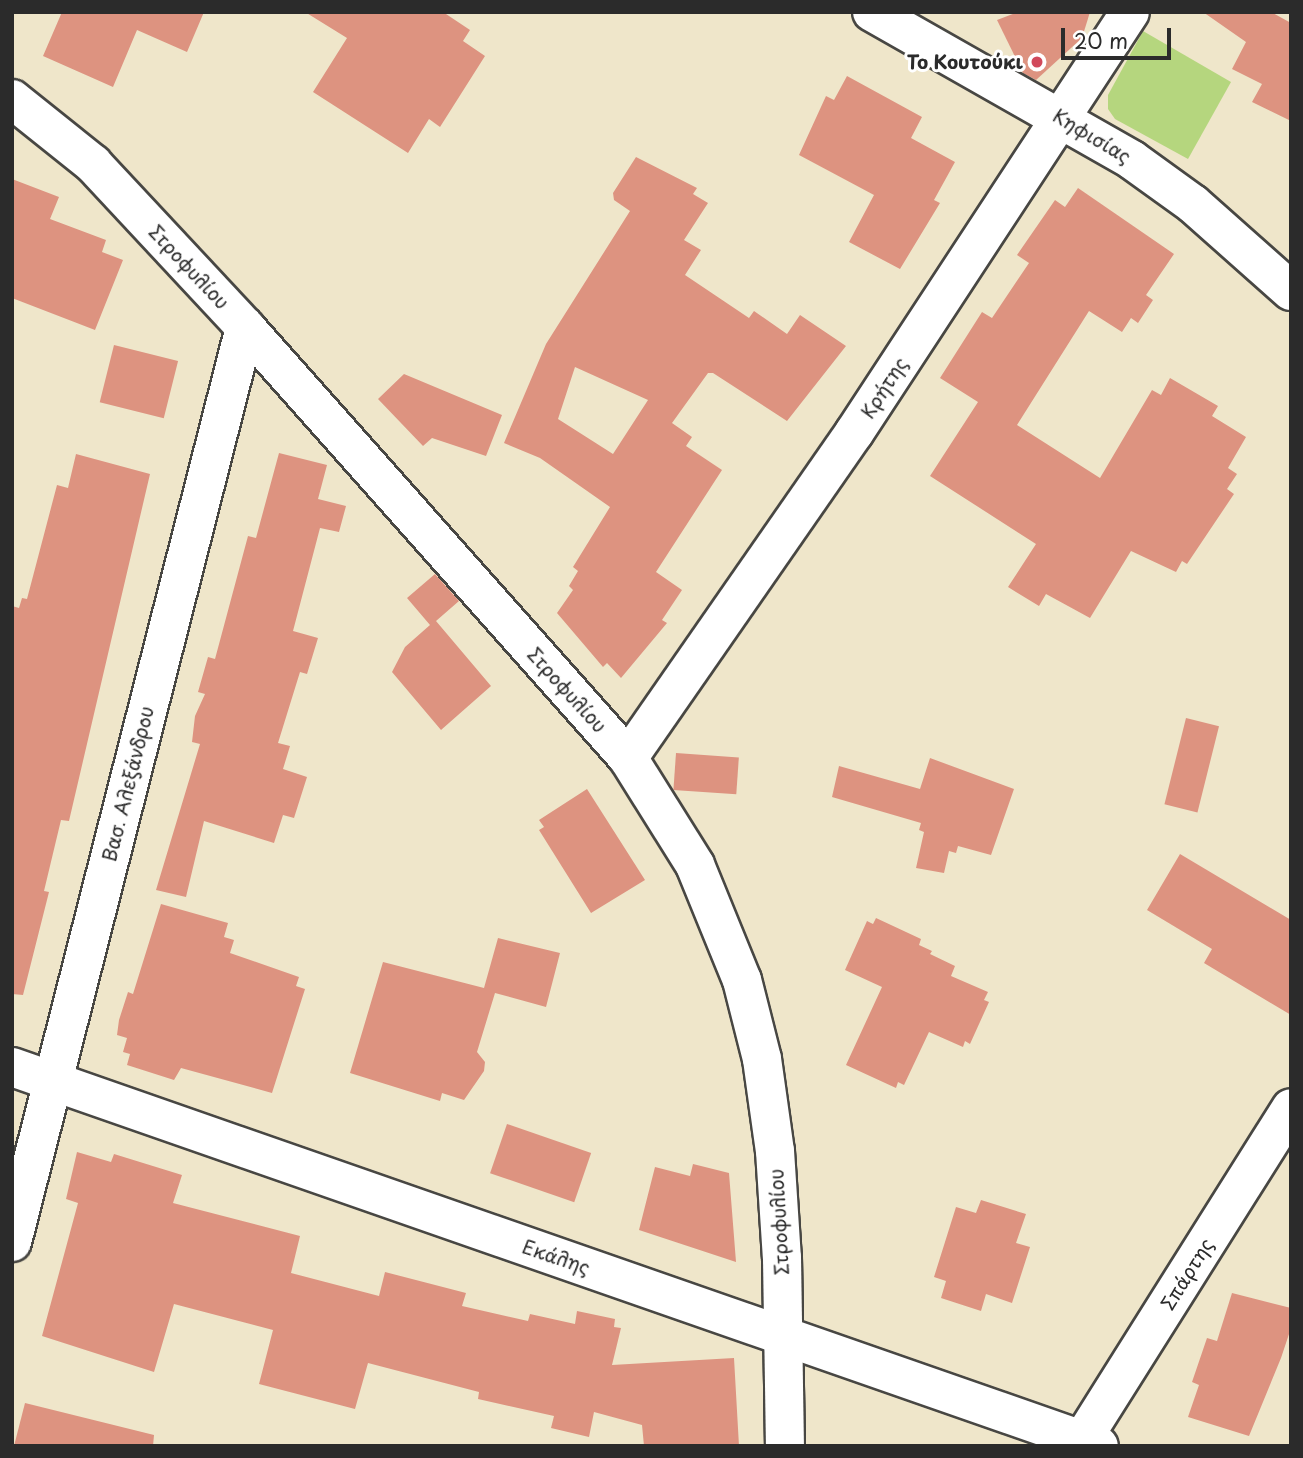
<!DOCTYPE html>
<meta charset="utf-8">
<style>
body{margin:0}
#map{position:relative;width:1303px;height:1458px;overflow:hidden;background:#efe6ca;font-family:"Playpen Sans",sans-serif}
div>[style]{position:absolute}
.green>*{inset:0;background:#b5d67e}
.building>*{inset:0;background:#dd9380;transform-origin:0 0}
.roads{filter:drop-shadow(2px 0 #484743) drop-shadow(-2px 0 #484743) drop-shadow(0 2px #484743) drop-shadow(0 -2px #484743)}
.street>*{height:38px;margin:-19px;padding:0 19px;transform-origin:19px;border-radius:19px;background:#fff}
.secondary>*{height:38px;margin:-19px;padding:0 19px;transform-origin:19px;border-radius:19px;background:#fff}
.primary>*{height:38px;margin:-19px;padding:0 19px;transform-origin:19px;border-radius:19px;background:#fff}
.dots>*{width:19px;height:19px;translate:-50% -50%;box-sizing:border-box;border:4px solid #fff;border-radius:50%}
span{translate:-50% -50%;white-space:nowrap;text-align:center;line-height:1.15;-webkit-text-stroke:6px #fff;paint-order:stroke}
.poi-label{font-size:19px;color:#2b2b2b;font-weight:700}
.right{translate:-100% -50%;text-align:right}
.street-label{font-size:19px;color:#2b2b2b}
.frame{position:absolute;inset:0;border:14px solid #2b2b2b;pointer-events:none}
.scale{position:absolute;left:1061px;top:28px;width:110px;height:32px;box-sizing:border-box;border:4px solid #2b2b2b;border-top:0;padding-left:9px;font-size:21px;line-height:24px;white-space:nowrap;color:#2b2b2b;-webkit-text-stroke:5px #fff;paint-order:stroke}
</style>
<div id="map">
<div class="green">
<div style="clip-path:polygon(1143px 31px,1231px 82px,1188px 159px,1115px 119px,1108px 109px,1108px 95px)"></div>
</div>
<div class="building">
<div style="clip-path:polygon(62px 12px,204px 12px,187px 52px,137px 30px,113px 87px,43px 56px)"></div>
<div style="clip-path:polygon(305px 12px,443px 12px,470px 30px,463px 41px,485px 56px,440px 127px,429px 119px,408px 153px,313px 92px,347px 38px)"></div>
<div style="clip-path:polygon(1018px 12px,1090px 12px,1082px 38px,1036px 80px,1023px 73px,997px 20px)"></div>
<div style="clip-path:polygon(1203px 12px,1271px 12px,1291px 23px,1291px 121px,1252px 102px,1262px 84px,1232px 69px,1246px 42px)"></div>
<div style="clip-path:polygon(847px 76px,922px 117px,911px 138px,955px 162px,934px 200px,940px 203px,900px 269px,849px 242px,874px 195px,799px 155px,826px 96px,834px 100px)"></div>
<div style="clip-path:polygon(evenodd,636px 157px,697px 188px,693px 194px,708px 203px,684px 240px,701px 250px,685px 275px,749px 318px,754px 311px,787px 334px,800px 315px,846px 346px,787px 421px,713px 373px,708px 373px,672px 423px,692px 437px,686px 446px,722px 470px,656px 572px,682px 590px,662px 620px,667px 623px,621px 678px,607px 663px,603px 667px,557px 613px,573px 590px,569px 586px,578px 571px,573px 567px,610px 507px,540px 458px,504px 443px,546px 344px,630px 211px,614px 200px,613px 193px,636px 157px,575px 367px,648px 400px,613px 454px,558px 419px,575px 367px)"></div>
<div style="clip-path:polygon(12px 179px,59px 197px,50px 219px,106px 240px,102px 252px,123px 260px,95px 330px,12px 298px)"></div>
<div style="clip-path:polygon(1078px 188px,1174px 254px,1146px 295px,1153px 300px,1138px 323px,1131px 318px,1122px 332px,1089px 311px,1017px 425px,1100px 478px,1152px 390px,1161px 395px,1170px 378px,1218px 406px,1212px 416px,1246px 437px,1228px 468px,1237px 474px,1227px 489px,1234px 494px,1187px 564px,1182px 561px,1176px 572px,1131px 551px,1090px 618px,1046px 594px,1039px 606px,1008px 587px,1036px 544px,930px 476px,978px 402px,940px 378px,982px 312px,992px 318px,1029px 263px,1017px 255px,1055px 200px,1065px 207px)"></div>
<div style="left:114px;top:345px;width:66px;height:59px;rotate:14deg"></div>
<div style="clip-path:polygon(404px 374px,502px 415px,486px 456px,432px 438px,423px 446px,378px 399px)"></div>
<div style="clip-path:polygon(279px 453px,327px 465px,318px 499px,346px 506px,339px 532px,320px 528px,293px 631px,318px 638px,307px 674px,300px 672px,278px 743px,290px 746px,283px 769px,307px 777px,294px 818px,283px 815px,274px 843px,204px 821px,186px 897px,156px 890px,200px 744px,192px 742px,195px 716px,205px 694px,198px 692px,208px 657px,215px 659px,248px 536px,256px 538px)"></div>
<div style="clip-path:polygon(76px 454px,150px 474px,69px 821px,61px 820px,44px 891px,49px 892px,23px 995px,12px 994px,12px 606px,19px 608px,22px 598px,27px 599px,57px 485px,68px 488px)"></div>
<div style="clip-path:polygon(435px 574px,459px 601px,436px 621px,491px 686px,441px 730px,392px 672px,405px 647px,430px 625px,407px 598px)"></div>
<div style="left:1186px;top:718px;width:34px;height:89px;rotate:14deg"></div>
<div style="left:676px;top:753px;width:63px;height:37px;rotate:4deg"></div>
<div style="clip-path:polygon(930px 758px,1014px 789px,991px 855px,958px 846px,956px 853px,949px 851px,944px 873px,916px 868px,924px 832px,919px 830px,921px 823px,832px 797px,839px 766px,920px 789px)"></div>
<div style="clip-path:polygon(587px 789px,645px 880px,591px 913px,539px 830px,544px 827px,539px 820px)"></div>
<div style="clip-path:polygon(1180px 854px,1291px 920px,1291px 1015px,1204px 963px,1212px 949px,1147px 910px)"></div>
<div style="clip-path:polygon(161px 904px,228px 923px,224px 937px,234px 940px,230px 953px,299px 977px,296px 986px,305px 989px,272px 1093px,181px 1068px,174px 1080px,127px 1065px,130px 1054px,123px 1052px,127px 1038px,117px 1035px,119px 1020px,128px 992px,133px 994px)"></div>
<div style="clip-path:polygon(876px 918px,921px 939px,919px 945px,932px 951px,930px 954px,955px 966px,951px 976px,988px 992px,984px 1000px,989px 1002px,970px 1044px,965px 1041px,963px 1047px,929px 1032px,904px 1085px,898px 1082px,896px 1088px,846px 1065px,882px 987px,845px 970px,867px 921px,873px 924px)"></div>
<div style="clip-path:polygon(498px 938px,560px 953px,546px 1007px,495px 993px,477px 1052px,485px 1062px,484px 1071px,464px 1100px,442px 1093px,440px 1101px,350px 1073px,383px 962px,484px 988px)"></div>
<div style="left:507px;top:1124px;width:89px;height:52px;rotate:19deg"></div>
<div style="clip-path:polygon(77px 1152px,111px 1162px,114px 1154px,182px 1175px,173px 1203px,300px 1236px,291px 1273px,379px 1296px,385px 1272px,466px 1293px,462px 1306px,528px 1321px,530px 1314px,575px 1324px,577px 1311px,615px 1319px,614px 1327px,621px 1328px,612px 1365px,734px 1358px,739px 1446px,644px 1446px,642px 1425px,594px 1412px,589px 1437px,551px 1428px,554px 1416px,478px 1399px,479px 1392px,368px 1363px,355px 1409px,259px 1384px,273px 1330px,174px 1304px,154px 1372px,42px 1336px,78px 1203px,66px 1199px)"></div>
<div style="clip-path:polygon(693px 1164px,729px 1173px,736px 1262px,639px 1230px,655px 1167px,690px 1176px)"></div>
<div style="clip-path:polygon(981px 1200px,1026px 1214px,1016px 1243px,1030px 1247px,1012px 1303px,986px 1294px,981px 1311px,941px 1298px,946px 1281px,934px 1277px,956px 1207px,976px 1213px)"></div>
<div style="clip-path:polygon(1232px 1293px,1291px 1308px,1291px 1328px,1281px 1358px,1249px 1436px,1188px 1417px,1199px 1385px,1192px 1382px,1207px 1338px,1217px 1341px)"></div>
<div style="clip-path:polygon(25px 1403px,154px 1435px,153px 1446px,14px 1446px)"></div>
</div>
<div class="roads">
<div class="street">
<div style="left:628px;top:758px;width:396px;rotate:-55.2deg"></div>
<div style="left:854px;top:433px;width:503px;rotate:-56.75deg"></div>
<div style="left:12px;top:1067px;width:1151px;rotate:19.22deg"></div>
<div style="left:12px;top:1242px;width:944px;rotate:-75.71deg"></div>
<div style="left:1082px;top:1440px;width:392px;rotate:-57.8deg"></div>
</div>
<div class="secondary">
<div style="left:12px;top:99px;width:104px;rotate:38.7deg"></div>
<div style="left:93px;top:164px;width:223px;rotate:47deg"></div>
<div style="left:245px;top:327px;width:577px;rotate:48.37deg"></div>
<div style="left:628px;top:758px;width:126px;rotate:57.9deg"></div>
<div style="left:695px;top:865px;width:124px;rotate:67.8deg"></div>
<div style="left:742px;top:980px;width:81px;rotate:75.8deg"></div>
<div style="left:762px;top:1059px;width:93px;rotate:82deg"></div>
<div style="left:775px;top:1151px;width:107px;rotate:86.3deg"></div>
<div style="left:782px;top:1258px;width:188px;rotate:89.1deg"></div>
</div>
<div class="primary">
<div style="left:872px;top:12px;width:299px;rotate:29.6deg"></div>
<div style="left:1132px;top:160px;width:75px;rotate:35.8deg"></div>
<div style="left:1193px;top:204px;width:131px;rotate:41.6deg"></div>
</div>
</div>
<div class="dots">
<div style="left:1037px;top:62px;background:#d1495b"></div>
</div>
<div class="poi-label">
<span class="right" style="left:1023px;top:62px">Το Κουτούκι</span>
</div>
<div class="street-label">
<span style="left:1092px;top:136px;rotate:31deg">Κηφισίας</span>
<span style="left:189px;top:267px;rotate:47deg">Στροφυλίου</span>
<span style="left:884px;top:388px;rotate:-57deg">Κρήτης</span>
<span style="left:567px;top:690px;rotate:48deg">Στροφυλίου</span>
<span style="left:128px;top:784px;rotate:-76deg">Βασ. Αλεξάνδρου</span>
<span style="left:779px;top:1222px;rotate:-93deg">Στροφυλίου</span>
<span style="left:556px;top:1257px;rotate:19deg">Εκάλης</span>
<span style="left:1187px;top:1274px;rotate:-58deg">Σπάρτης</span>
</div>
<div class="frame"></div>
<div class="scale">20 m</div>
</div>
